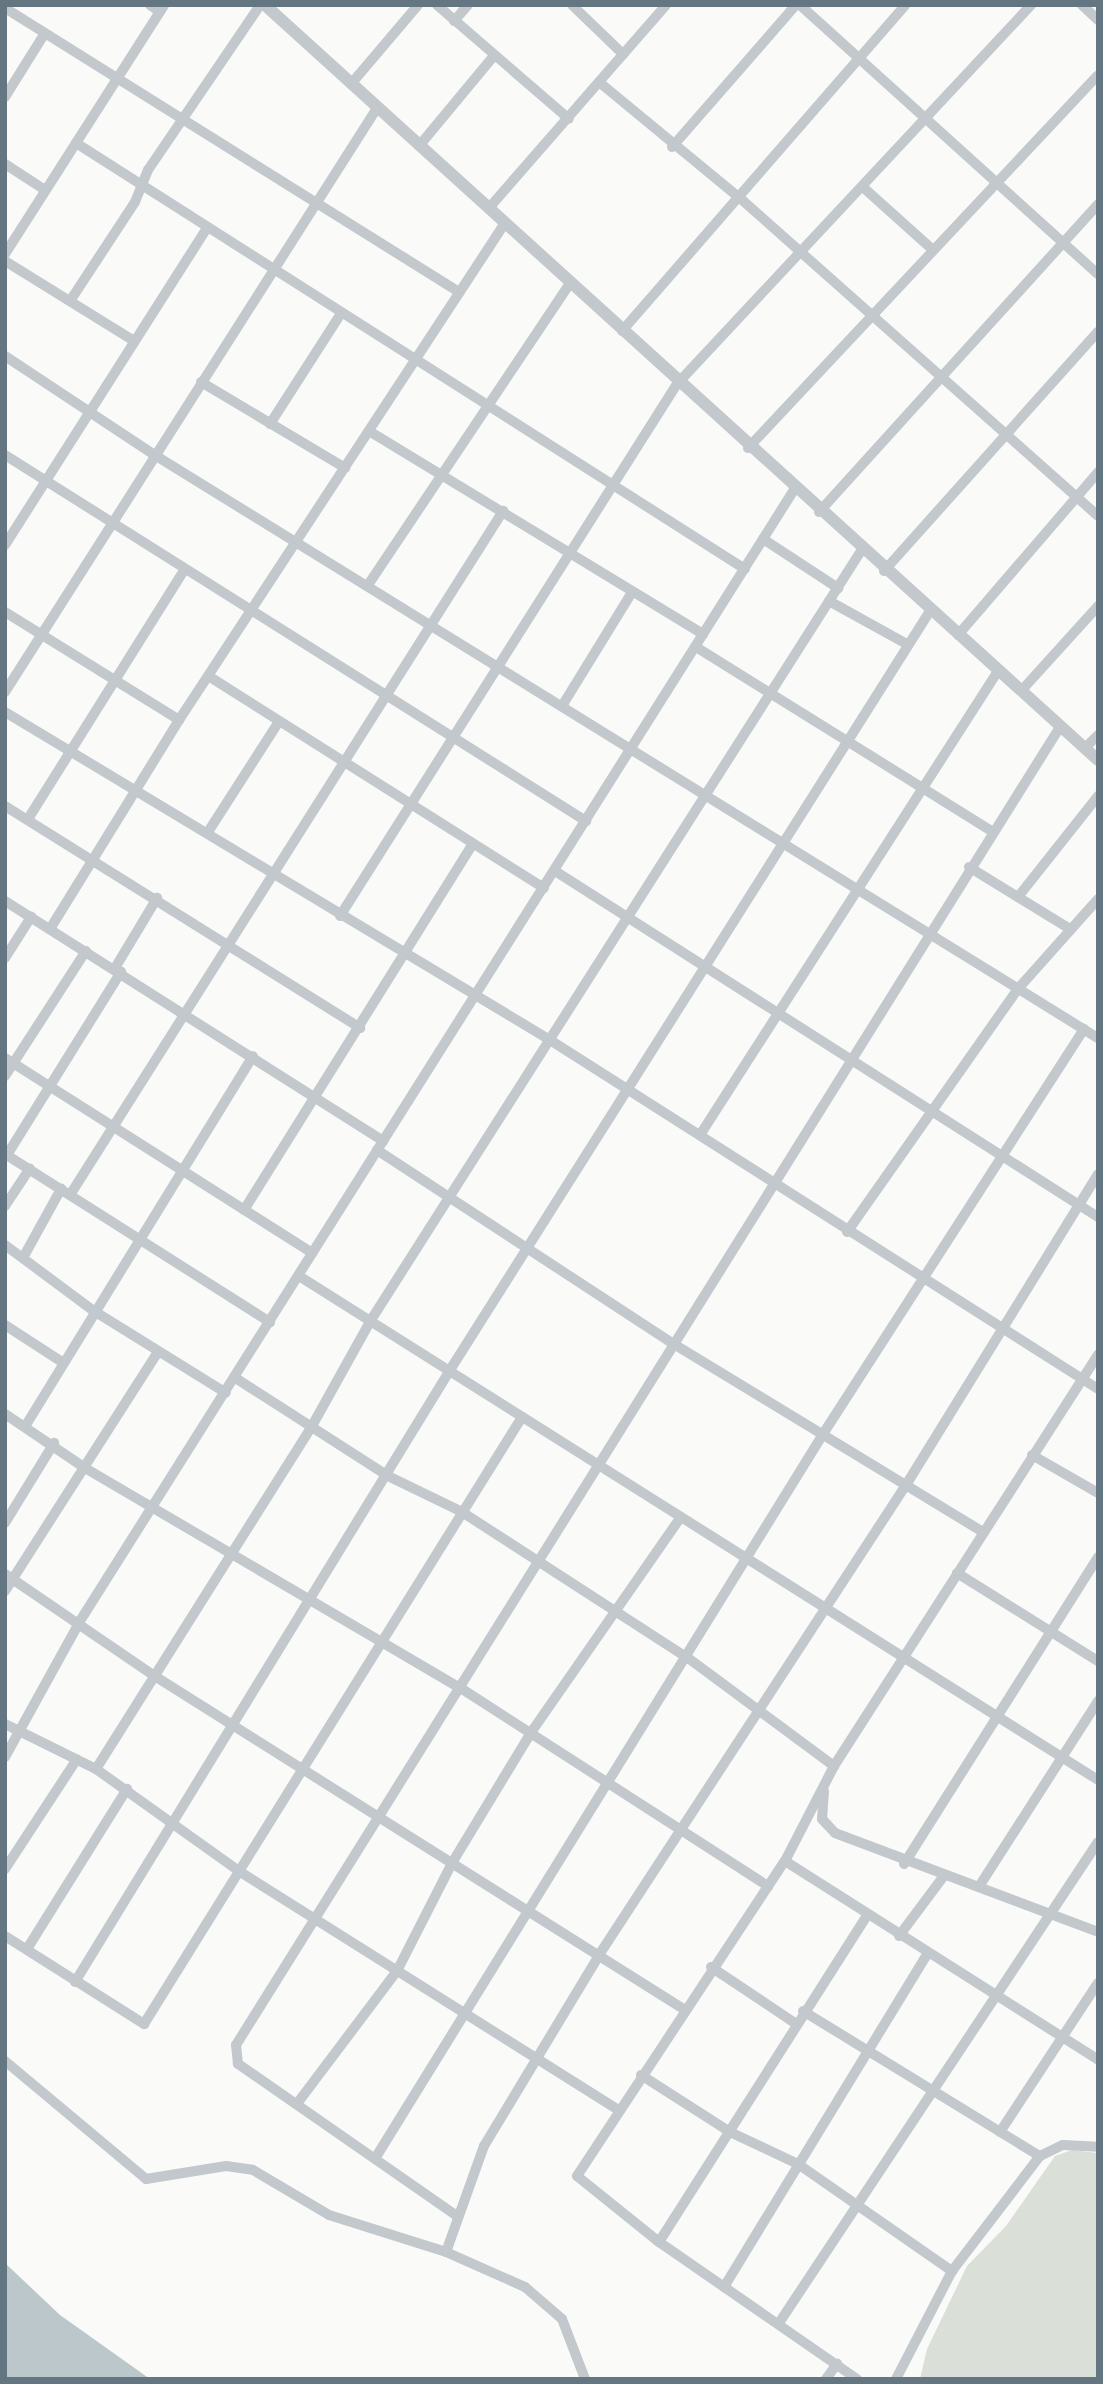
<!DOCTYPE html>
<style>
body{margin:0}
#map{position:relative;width:1103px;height:2384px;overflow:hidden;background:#fafaf8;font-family:"IBM Plex Sans",sans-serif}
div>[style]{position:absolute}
.green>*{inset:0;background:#dadfd7}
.water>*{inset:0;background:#bbc7cb}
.minor>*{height:10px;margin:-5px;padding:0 5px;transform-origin:5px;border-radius:5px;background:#c3c8cc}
.tertiary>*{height:12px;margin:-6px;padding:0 6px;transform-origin:6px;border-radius:6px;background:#c3c8cc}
span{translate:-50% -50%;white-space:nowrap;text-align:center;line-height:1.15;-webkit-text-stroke:7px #fff;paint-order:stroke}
.frame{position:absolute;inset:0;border:7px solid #657683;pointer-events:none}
</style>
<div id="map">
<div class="green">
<div style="clip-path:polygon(1072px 2150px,1098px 2153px,1098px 2379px,920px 2379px,927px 2349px,967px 2266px,1006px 2226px,1055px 2156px)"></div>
</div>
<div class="water">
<div style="clip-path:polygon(5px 2263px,60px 2315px,150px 2379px,5px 2379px)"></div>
</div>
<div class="minor">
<div style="left:150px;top:5px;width:12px;rotate:35deg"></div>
<div style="left:437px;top:5px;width:174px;rotate:40.8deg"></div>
<div style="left:572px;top:5px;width:71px;rotate:43.9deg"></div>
<div style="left:800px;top:5px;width:401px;rotate:42.1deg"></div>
<div style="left:1082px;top:5px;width:22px;rotate:43deg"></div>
<div style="left:5px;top:8px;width:536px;rotate:32.03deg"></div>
<div style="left:454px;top:21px;width:21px;rotate:-49deg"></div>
<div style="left:599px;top:82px;width:184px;rotate:39.5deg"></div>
<div style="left:741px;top:199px;width:477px;rotate:41.6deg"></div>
<div style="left:351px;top:84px;width:104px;rotate:-49.7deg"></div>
<div style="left:5px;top:97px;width:75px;rotate:-58deg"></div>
<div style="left:76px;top:143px;width:793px;rotate:32.49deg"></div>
<div style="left:419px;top:146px;width:116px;rotate:-50.3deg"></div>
<div style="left:672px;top:147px;width:189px;rotate:-48.9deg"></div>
<div style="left:5px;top:164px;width:48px;rotate:33deg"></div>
<div style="left:865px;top:189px;width:91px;rotate:41.9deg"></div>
<div style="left:489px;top:208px;width:269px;rotate:-48.9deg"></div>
<div style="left:5px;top:254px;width:295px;rotate:-57.4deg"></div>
<div style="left:5px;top:261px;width:152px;rotate:31.8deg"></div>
<div style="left:70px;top:301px;width:118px;rotate:-56.7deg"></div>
<div style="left:135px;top:202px;width:35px;rotate:-68deg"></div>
<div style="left:148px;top:170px;width:199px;rotate:-55.8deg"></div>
<div style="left:622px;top:331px;width:432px;rotate:-49deg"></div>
<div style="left:5px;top:356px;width:178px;rotate:33.5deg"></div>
<div style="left:153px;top:454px;width:1111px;rotate:31.72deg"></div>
<div style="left:201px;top:382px;width:168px;rotate:30.8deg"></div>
<div style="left:270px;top:424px;width:130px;rotate:-57.3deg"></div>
<div style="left:369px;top:431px;width:391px;rotate:31.3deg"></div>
<div style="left:748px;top:448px;width:511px;rotate:-46.82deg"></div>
<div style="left:5px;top:455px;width:687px;rotate:32.21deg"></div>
<div style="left:819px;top:512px;width:416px;rotate:-47.8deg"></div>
<div style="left:763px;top:539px;width:90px;rotate:33.2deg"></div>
<div style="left:5px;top:545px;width:374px;rotate:-57.5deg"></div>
<div style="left:884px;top:571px;width:321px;rotate:-48.2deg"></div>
<div style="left:368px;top:585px;width:363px;rotate:-56.2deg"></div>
<div style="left:829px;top:601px;width:87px;rotate:28.9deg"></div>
<div style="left:5px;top:612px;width:205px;rotate:31.8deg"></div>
<div style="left:958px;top:635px;width:215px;rotate:-49.3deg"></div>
<div style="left:696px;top:647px;width:349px;rotate:31.9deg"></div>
<div style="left:210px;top:677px;width:395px;rotate:32.3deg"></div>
<div style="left:1021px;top:691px;width:115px;rotate:-47.8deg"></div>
<div style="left:5px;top:692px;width:692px;rotate:-57.5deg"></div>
<div style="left:562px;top:706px;width:134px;rotate:-58.4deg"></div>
<div style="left:5px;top:712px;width:636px;rotate:31.04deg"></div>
<div style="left:550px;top:1040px;width:650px;rotate:32.49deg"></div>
<div style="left:1085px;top:748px;width:18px;rotate:-45deg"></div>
<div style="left:5px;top:806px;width:419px;rotate:32deg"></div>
<div style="left:28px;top:819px;width:292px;rotate:-57.9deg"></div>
<div style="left:208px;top:832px;width:130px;rotate:-57.3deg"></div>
<div style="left:969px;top:867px;width:119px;rotate:31.5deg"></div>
<div style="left:555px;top:871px;width:644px;rotate:32.51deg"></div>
<div style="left:1018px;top:897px;width:129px;rotate:-51.6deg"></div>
<div style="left:5px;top:901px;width:448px;rotate:32.4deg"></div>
<div style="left:340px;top:916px;width:630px;rotate:-57.65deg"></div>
<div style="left:677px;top:384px;width:519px;rotate:-46.95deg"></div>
<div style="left:50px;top:929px;width:246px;rotate:-58.3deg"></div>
<div style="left:179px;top:720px;width:594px;rotate:-56.74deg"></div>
<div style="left:5px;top:958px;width:49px;rotate:-57.6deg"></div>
<div style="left:115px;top:968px;width:82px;rotate:-59deg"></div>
<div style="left:5px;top:1058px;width:364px;rotate:32.4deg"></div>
<div style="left:5px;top:1076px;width:149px;rotate:-57.1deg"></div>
<div style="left:700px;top:1135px;width:551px;rotate:-57.29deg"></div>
<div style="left:377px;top:1150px;width:358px;rotate:33.2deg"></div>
<div style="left:677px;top:1346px;width:358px;rotate:31.3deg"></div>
<div style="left:5px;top:1154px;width:314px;rotate:32.4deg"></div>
<div style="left:7px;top:1155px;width:216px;rotate:-58.1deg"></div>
<div style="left:70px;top:1195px;width:810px;rotate:-57.66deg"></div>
<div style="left:5px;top:1206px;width:45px;rotate:-56.7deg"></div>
<div style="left:244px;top:1210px;width:432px;rotate:-58deg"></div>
<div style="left:847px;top:1232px;width:296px;rotate:-54.9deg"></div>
<div style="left:1017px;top:990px;width:122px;rotate:-48.3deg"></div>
<div style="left:5px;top:1245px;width:111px;rotate:36.6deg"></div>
<div style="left:94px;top:1311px;width:155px;rotate:31.8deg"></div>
<div style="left:24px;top:1256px;width:77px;rotate:-61.1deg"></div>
<div style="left:299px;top:1276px;width:945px;rotate:32.24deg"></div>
<div style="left:5px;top:1325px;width:68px;rotate:33deg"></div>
<div style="left:237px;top:1379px;width:179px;rotate:32.7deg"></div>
<div style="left:388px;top:1476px;width:82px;rotate:25.9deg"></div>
<div style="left:462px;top:1512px;width:269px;rotate:32.9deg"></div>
<div style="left:688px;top:1658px;width:182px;rotate:36.5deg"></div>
<div style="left:5px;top:1414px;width:97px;rotate:34deg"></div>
<div style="left:85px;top:1468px;width:433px;rotate:30.4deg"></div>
<div style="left:459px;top:1687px;width:368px;rotate:32.8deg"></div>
<div style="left:26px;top:1425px;width:433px;rotate:-58.4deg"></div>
<div style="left:1032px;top:1455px;width:76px;rotate:29.9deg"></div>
<div style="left:5px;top:1523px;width:94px;rotate:-58.5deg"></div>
<div style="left:957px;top:1573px;width:166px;rotate:32deg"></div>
<div style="left:5px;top:1574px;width:179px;rotate:34.3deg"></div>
<div style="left:153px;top:1675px;width:625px;rotate:32.19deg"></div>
<div style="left:5px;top:1591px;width:284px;rotate:-57.4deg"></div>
<div style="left:5px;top:1724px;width:102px;rotate:26.3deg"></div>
<div style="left:96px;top:1769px;width:179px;rotate:35.5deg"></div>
<div style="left:242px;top:1873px;width:444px;rotate:32.2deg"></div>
<div style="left:5px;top:1757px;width:155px;rotate:-61.1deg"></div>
<div style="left:80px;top:1621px;width:1338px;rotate:-57.74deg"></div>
<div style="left:96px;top:1769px;width:405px;rotate:-57.8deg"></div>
<div style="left:312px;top:1426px;width:121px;rotate:-60.9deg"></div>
<div style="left:371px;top:1320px;width:912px;rotate:-57.5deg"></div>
<div style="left:824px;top:1791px;width:28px;rotate:94deg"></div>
<div style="left:822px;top:1819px;width:19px;rotate:47deg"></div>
<div style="left:835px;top:1833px;width:281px;rotate:20.6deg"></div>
<div style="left:785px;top:1861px;width:371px;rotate:32.4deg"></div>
<div style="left:904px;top:1864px;width:363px;rotate:-57.7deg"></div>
<div style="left:5px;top:1869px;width:131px;rotate:-56.8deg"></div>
<div style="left:980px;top:1885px;width:219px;rotate:-57.3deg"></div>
<div style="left:5px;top:1936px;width:165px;rotate:32.3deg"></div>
<div style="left:144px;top:2024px;width:715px;rotate:-58.09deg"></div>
<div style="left:899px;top:1936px;width:74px;rotate:-53.3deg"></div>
<div style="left:27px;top:1949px;width:189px;rotate:-58deg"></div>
<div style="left:711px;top:1967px;width:101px;rotate:33.7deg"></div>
<div style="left:75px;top:1982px;width:718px;rotate:-58.5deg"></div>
<div style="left:450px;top:1370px;width:898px;rotate:-57.69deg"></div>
<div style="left:803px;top:2011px;width:278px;rotate:31.5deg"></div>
<div style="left:1040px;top:2156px;width:25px;rotate:-26deg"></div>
<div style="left:1063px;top:2145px;width:35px;rotate:3deg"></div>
<div style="left:5px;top:2061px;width:184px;rotate:39.9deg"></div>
<div style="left:146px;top:2179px;width:81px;rotate:-9.2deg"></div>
<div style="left:226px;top:2166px;width:27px;rotate:8deg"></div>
<div style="left:253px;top:2170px;width:88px;rotate:30.6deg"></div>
<div style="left:329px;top:2215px;width:123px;rotate:17.5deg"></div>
<div style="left:446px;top:2252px;width:86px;rotate:23.9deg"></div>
<div style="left:525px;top:2287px;width:49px;rotate:40.9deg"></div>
<div style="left:562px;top:2319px;width:64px;rotate:69deg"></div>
<div style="left:641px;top:2075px;width:106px;rotate:32.6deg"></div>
<div style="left:730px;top:2132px;width:75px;rotate:25.2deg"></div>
<div style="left:798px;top:2164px;width:188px;rotate:34.8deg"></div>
<div style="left:299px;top:2101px;width:163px;rotate:-53deg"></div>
<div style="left:397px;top:1971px;width:121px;rotate:-63deg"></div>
<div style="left:452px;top:1863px;width:151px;rotate:-58.8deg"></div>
<div style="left:530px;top:1734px;width:263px;rotate:-55.2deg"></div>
<div style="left:1000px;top:2132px;width:178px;rotate:-56.7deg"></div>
<div style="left:376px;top:2157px;width:850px;rotate:-58.27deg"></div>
<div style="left:823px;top:1434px;width:482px;rotate:-57.2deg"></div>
<div style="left:457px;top:2216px;width:267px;rotate:-145.2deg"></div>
<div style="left:238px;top:2064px;width:19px;rotate:-96deg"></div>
<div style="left:236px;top:2045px;width:1554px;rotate:-57.99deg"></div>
<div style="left:659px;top:2242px;width:388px;rotate:-57.5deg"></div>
<div style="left:446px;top:2252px;width:113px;rotate:-70.3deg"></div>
<div style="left:484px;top:2146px;width:223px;rotate:-58.9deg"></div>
<div style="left:599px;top:1955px;width:561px;rotate:-56.85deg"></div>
<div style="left:906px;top:1485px;width:365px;rotate:-58.3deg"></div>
<div style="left:724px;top:2287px;width:390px;rotate:-58.6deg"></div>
<div style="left:779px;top:2323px;width:577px;rotate:-56.45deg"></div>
<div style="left:826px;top:2379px;width:19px;rotate:-54deg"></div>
<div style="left:857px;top:2379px;width:241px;rotate:-145.3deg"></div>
<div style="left:659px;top:2242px;width:105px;rotate:-141.2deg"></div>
<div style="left:577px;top:2176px;width:377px;rotate:-56.6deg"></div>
<div style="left:785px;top:1861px;width:107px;rotate:-62.7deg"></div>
<div style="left:834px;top:1766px;width:489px;rotate:-57.3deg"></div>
<div style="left:896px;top:2379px;width:122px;rotate:-62.6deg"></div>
<div style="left:952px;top:2271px;width:145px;rotate:-52.6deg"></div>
</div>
<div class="tertiary">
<div style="left:265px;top:5px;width:1124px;rotate:42.19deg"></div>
</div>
<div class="frame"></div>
</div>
